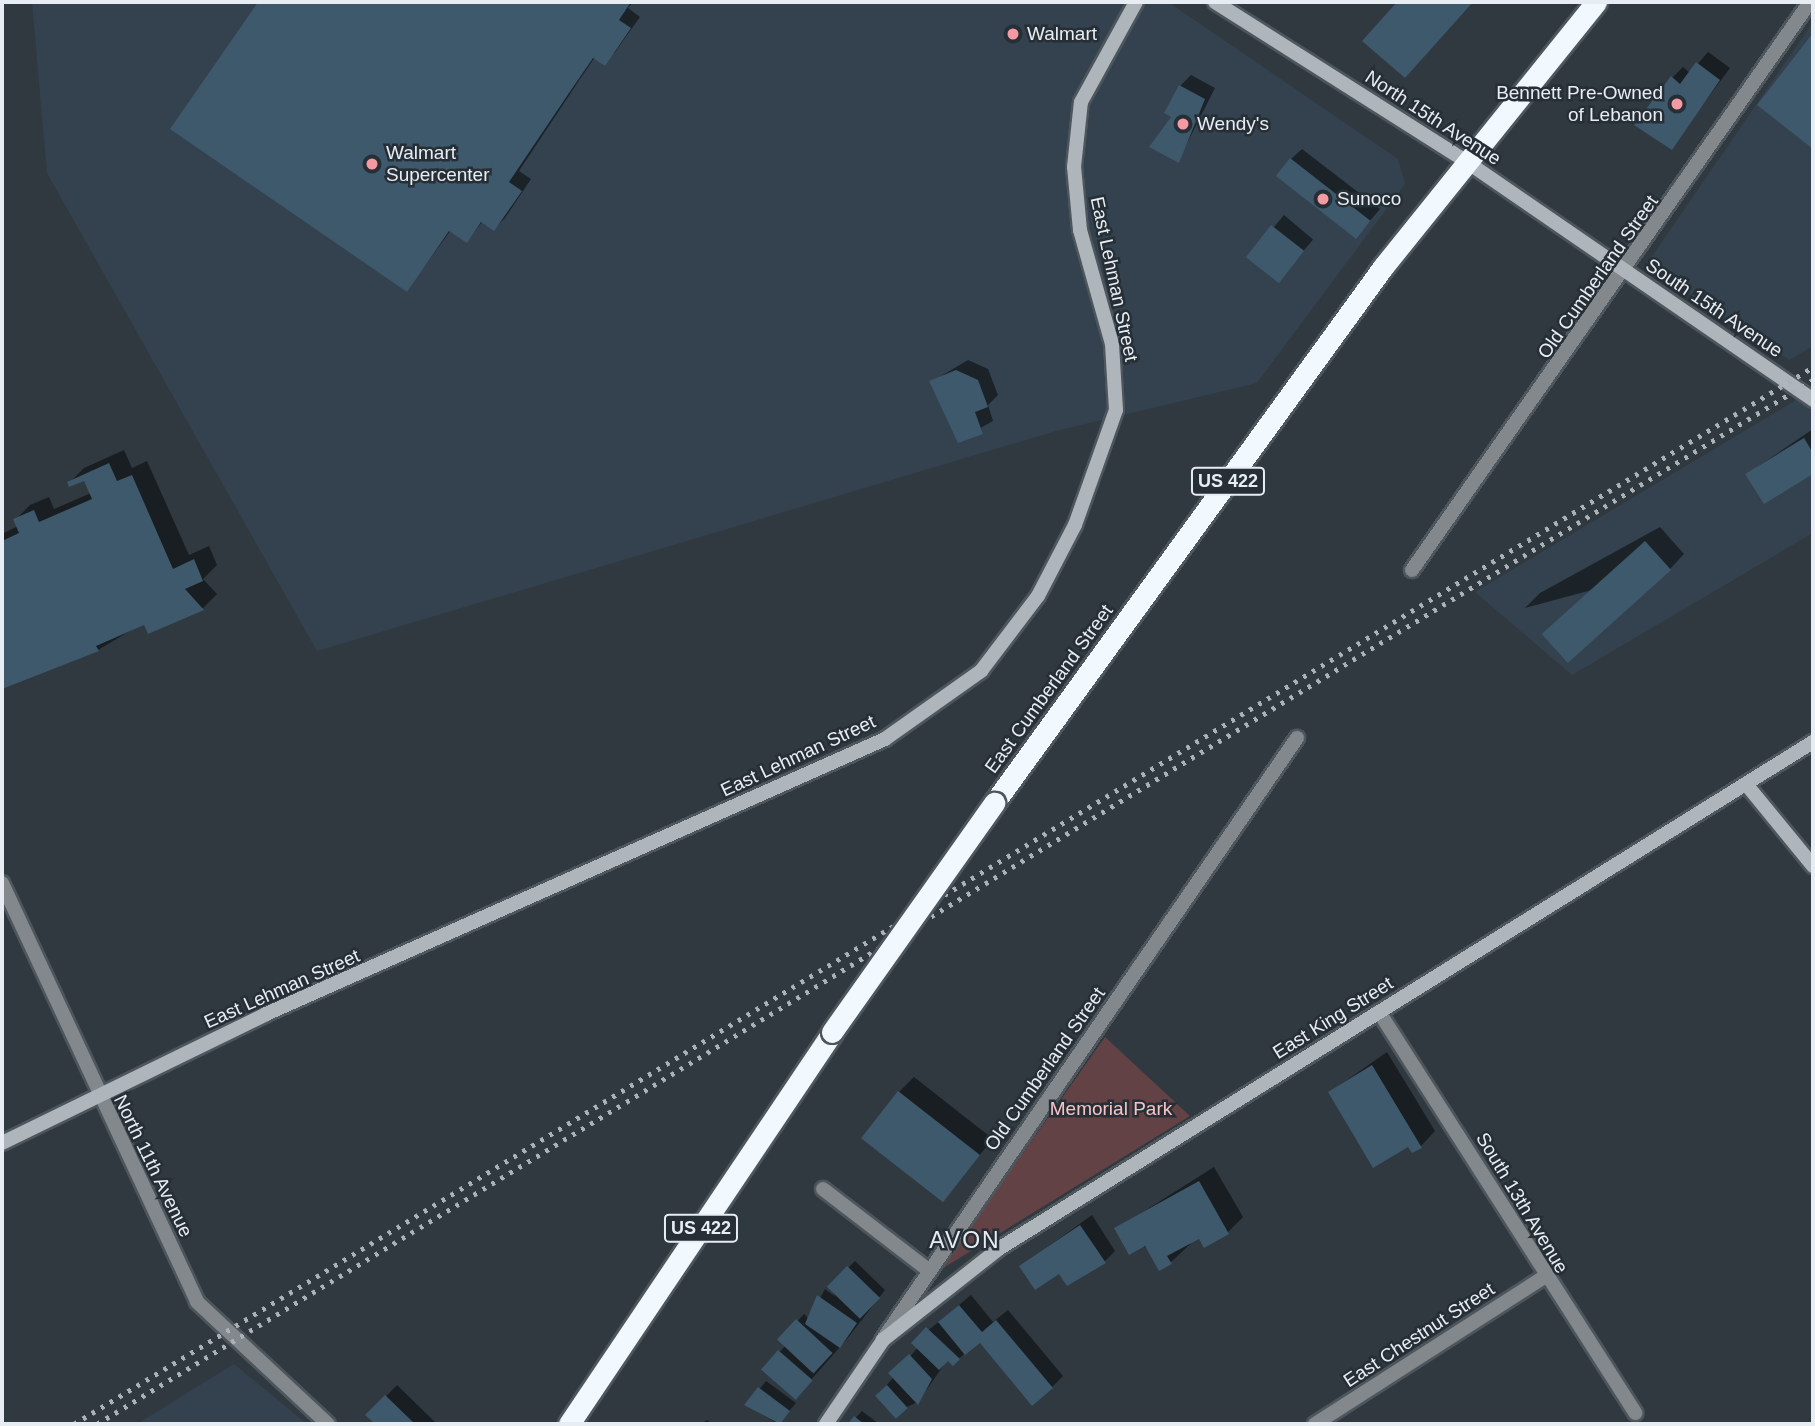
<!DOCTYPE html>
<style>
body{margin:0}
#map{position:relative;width:1815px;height:1426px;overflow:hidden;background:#303940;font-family:Arial,sans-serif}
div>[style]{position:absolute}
.built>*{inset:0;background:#33424e}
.green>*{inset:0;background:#624245}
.shadow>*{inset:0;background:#0007;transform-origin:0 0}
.building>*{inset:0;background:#3e586c;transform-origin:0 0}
.roads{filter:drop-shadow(2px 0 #4d565c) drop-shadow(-2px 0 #4d565c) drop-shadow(0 2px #4d565c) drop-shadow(0 -2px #4d565c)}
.street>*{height:14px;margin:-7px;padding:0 7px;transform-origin:7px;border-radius:7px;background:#83888c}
.secondary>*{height:14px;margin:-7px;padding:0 7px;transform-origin:7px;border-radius:7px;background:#aeb6bc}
.highway>*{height:21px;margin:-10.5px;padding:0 10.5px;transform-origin:10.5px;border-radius:10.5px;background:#f1f8fe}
.rail>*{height:5px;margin-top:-2.5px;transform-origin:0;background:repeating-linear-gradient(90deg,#aab1b7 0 3.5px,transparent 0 10.5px)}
.bridges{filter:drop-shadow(2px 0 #4d565c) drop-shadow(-2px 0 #4d565c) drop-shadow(0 2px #4d565c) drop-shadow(0 -2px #4d565c)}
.highway-bridge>*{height:21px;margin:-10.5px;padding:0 10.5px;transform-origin:10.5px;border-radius:10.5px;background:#f1f8fe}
.dots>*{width:19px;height:19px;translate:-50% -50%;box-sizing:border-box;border:4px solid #262f36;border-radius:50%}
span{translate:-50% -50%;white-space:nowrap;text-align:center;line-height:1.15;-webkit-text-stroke:5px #262f36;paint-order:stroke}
.shield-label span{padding:2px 5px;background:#262f36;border:2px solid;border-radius:5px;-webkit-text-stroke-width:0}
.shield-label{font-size:18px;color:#e7edf2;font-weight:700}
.poi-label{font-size:19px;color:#e7edf2}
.left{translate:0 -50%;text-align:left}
.right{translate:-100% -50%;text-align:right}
.street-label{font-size:19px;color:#e7edf2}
.park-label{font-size:19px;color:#f8c3c7}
.quarter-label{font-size:23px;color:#e7edf2;letter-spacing:2px}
.frame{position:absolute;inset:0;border:4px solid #e7edf2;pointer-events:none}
</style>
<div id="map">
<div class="built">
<div style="clip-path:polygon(32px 2px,1168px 2px,1398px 159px,1405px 184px,1257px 383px,1056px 431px,317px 651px,47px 173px)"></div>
<div style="clip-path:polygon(1813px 22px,1813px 346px,1789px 360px,1646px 265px)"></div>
<div style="clip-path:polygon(1813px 390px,1813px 533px,1572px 675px,1475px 592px)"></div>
<div style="clip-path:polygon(234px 1364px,307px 1424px,137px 1424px)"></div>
</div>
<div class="green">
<div style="clip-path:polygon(1105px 1037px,1190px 1116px,940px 1270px)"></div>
</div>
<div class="shadow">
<div style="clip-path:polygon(261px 2px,633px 2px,628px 8px,640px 17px,615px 52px,604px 63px,595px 57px,580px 79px,519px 171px,531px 179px,505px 218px,494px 229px,483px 221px,467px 241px,451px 230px,407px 290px,173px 128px)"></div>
<div style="clip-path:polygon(1813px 36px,1813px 147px,1759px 104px)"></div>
<div style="clip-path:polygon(1708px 52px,1730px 68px,1671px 148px,1672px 78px,1683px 67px,1690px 73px)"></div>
<div style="clip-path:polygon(1191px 75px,1215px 88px,1178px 161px,1174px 116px,1180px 86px)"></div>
<div style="clip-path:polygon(1302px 149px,1380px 209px,1356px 237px,1291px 159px)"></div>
<div style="left:1284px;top:215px;width:38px;height:55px;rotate:40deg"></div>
<div style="clip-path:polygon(968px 360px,988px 369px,998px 395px,988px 405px,993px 421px,959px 440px,931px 382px)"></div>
<div style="clip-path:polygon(1813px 429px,1813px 472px,1764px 502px,1747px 474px)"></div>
<div style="clip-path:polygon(124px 450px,132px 468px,147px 461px,189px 555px,209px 546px,217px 565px,203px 579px,217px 594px,203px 608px,149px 632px,145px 622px,98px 650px,2px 688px,2px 534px,18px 526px,15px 520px,30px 505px,49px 497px,54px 509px,91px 493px,85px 479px,69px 483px,84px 468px)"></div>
<div style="clip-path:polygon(1660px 527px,1684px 554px,1670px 569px,1525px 608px,1540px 593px)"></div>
<div style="clip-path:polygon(1387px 1052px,1435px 1131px,1421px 1146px,1330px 1092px)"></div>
<div style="clip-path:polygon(914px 1077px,993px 1139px,943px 1199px,899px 1092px)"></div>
<div style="clip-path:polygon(1214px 1167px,1243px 1217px,1228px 1232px,1205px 1245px,1199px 1236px,1170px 1263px,1116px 1229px)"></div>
<div style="clip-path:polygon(1092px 1215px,1115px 1251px,1104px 1262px,1059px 1271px,1021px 1266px)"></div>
<div style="clip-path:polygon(855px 1261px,885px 1290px,847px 1339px,802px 1390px,763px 1370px,786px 1345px,780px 1340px,804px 1314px,809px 1319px,825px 1289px,836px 1297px,829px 1287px)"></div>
<div style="clip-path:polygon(971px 1295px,993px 1322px,1008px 1310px,1063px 1376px,1052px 1387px,980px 1340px,953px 1364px,948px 1359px,918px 1402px,907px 1407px,878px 1396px,918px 1347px,913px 1343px)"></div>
<div style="clip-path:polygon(766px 1381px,796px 1403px,778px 1424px,747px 1405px)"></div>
<div style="clip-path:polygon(397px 1385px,437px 1424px,378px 1424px,368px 1415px)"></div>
<div style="clip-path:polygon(862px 1411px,879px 1424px,850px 1424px)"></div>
<div style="clip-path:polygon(707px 1420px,712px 1424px,702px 1424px)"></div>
</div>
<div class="building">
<div style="clip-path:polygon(258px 2px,631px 2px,619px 20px,631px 28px,605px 66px,593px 58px,569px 93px,509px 182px,522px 191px,494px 231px,481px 222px,467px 243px,449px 231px,407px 292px,170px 129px)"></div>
<div style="clip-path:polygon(1397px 2px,1473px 2px,1405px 78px,1362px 41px)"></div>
<div style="clip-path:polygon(1813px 33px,1813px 149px,1757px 105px)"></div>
<div style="clip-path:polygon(1696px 62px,1720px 80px,1672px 150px,1634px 125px,1671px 76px,1680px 84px)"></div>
<div style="clip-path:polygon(1179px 85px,1205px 99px,1179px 163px,1149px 147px,1171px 117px,1164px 113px)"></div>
<div style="left:1290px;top:158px;width:102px;height:23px;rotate:38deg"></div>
<div style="left:1271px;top:225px;width:42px;height:41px;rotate:38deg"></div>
<div style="clip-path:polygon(956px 370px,978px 380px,988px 407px,975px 412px,983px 434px,958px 443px,929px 381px)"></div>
<div style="clip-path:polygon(1804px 438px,1813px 453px,1813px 474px,1764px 504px,1745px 474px)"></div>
<div style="clip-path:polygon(109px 463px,117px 481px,132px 475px,173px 569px,194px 559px,203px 581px,185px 589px,204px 610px,148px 634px,144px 625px,96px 646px,99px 651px,2px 689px,2px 541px,19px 533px,13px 519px,34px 510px,39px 522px,92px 499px,84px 481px,69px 487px,67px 482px)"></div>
<div style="left:1645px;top:541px;width:39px;height:139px;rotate:48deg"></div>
<div style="clip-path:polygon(1372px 1065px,1422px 1148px,1412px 1153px,1408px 1147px,1373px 1168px,1328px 1092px)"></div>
<div style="left:898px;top:1091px;width:104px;height:60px;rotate:38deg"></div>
<div style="clip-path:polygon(1199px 1181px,1229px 1234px,1204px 1248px,1199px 1239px,1167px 1256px,1172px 1264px,1159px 1271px,1145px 1246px,1129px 1255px,1114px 1228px)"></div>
<div style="clip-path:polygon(1080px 1225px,1106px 1263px,1067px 1286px,1059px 1274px,1035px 1290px,1019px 1266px)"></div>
<div style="left:847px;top:1266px;width:46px;height:29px;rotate:44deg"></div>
<div style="clip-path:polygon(817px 1295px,857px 1323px,840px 1348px,805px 1324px)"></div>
<div style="clip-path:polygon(959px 1305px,982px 1332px,996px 1320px,1053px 1388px,1032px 1406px,980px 1343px,965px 1355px,938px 1322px)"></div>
<div style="left:796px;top:1319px;width:50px;height:28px;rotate:43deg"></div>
<div style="clip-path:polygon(926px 1327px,960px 1359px,953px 1366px,948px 1361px,939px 1370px,911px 1343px)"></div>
<div style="left:778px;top:1350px;width:46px;height:26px;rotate:41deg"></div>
<div style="clip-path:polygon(909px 1354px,932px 1379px,918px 1405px,888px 1373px)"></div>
<div style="left:887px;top:1385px;width:31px;height:16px;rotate:48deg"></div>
<div style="clip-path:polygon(758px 1387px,790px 1411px,780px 1424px,744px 1405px)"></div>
<div style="clip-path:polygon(385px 1395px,415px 1424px,375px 1424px,365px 1415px)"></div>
<div style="clip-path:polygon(854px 1416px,864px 1424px,848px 1424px)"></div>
</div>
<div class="roads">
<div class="street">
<div style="left:1412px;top:570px;width:694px;rotate:-54.98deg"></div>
<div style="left:2px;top:883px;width:462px;rotate:65deg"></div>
<div style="left:197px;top:1302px;width:179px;rotate:43deg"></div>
<div style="left:1379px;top:1012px;width:476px;rotate:57.4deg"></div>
<div style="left:823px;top:1189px;width:133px;rotate:37.6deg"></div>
<div style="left:883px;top:1339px;width:730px;rotate:-55.44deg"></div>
<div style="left:1315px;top:1424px;width:272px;rotate:-32.7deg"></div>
</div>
<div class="secondary">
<div style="left:1215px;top:2px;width:299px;rotate:32.4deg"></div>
<div style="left:1467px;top:162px;width:420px;rotate:34.5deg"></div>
<div style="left:1746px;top:784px;width:106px;rotate:50.7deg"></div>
<div style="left:2px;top:1143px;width:294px;rotate:-26deg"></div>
<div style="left:266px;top:1014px;width:677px;rotate:-23.95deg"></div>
<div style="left:885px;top:739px;width:118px;rotate:-35.3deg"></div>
<div style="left:981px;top:671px;width:94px;rotate:-52.8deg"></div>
<div style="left:1038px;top:596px;width:80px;rotate:-62.5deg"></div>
<div style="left:1075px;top:525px;width:122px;rotate:-70.4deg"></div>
<div style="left:1116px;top:410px;width:66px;rotate:-93.5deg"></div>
<div style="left:1112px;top:344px;width:118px;rotate:-105.7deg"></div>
<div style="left:1080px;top:230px;width:63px;rotate:-95.4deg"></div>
<div style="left:1074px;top:167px;width:65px;rotate:-83.9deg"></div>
<div style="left:1081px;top:102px;width:114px;rotate:-61.2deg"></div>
<div style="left:826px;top:1424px;width:102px;rotate:-55.8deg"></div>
<div style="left:883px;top:1340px;width:149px;rotate:-38.2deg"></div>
<div style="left:1000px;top:1248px;width:958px;rotate:-31.9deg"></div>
</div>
<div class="highway">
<div style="left:994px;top:803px;width:662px;rotate:-54.03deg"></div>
<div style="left:1383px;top:267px;width:340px;rotate:-51.2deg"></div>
<div style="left:569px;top:1424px;width:472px;rotate:-56.1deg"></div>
</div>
</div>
<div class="rail">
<div style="left:74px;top:1424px;width:2035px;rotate:-31.29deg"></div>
<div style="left:97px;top:1424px;width:2009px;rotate:-31.32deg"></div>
</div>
<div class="bridges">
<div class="highway-bridge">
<div style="left:832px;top:1032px;width:281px;rotate:-54.7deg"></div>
</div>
</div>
<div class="dots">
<div style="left:1013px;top:34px;background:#f49aa3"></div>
<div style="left:1677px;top:104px;background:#f49aa3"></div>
<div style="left:1183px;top:124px;background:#f49aa3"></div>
<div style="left:372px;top:164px;background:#f49aa3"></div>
<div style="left:1323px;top:199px;background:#f49aa3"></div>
</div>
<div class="shield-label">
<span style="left:1228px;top:481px">US 422</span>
<span style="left:701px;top:1228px">US 422</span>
</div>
<div class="poi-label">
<span class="left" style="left:1027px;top:34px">Walmart</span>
<span class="right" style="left:1663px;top:104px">Bennett Pre-Owned<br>of Lebanon</span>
<span class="left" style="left:1197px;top:124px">Wendy's</span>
<span class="left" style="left:386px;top:164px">Walmart<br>Supercenter</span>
<span class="left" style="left:1337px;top:199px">Sunoco</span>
</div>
<div class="street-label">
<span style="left:1433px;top:118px;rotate:33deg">North 15th Avenue</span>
<span style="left:1598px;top:277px;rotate:-55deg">Old Cumberland Street</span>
<span style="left:1114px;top:279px;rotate:78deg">East Lehman Street</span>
<span style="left:1714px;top:308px;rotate:34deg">South 15th Avenue</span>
<span style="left:1049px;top:689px;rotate:-54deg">East Cumberland Street</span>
<span style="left:798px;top:756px;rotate:-25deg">East Lehman Street</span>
<span style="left:282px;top:989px;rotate:-24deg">East Lehman Street</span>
<span style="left:1333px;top:1018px;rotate:-32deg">East King Street</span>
<span style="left:1045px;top:1069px;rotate:-55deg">Old Cumberland Street</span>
<span style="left:153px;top:1166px;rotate:64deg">North 11th Avenue</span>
<span style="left:1522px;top:1203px;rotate:59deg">South 13th Avenue</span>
<span style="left:1419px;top:1335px;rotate:-33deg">East Chestnut Street</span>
</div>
<div class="park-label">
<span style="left:1111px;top:1109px">Memorial Park</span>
</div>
<div class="quarter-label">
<span style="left:965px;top:1240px">AVON</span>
</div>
<div class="frame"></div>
</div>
